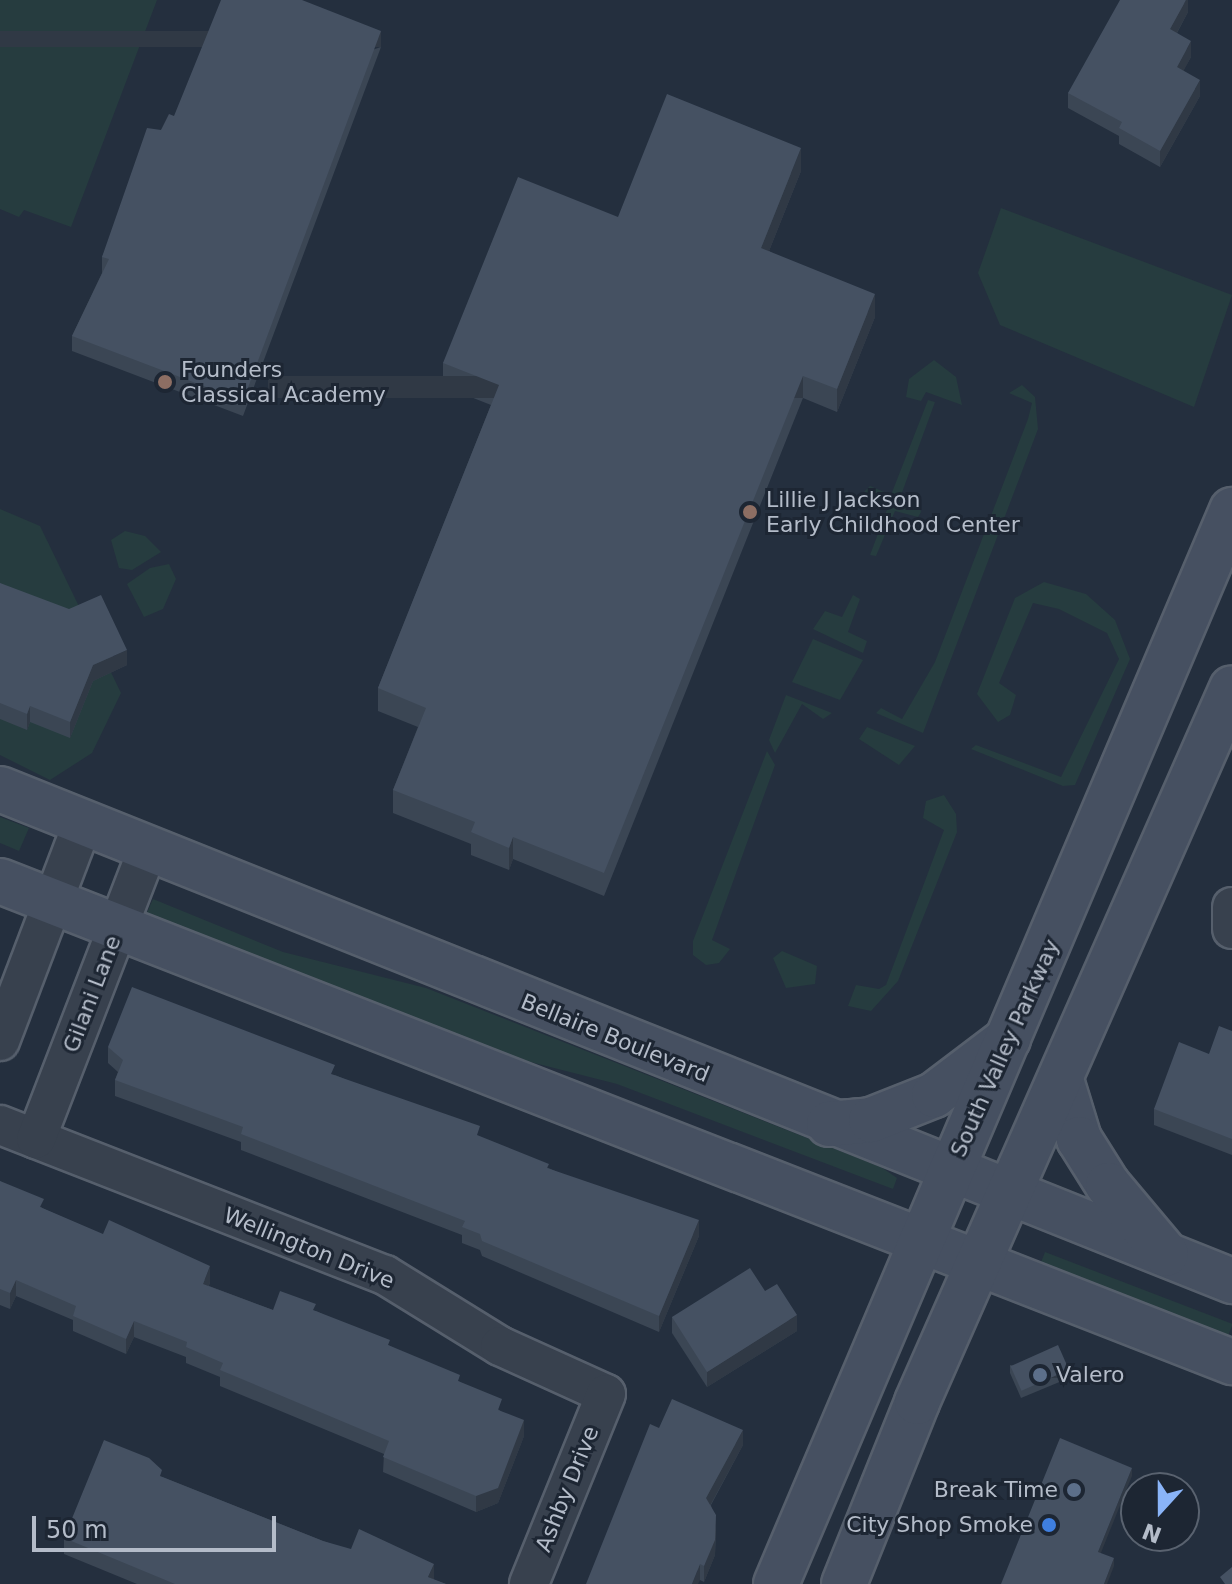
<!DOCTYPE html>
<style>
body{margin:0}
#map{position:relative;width:1232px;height:1584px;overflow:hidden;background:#242f3e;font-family:"DejaVu Sans",sans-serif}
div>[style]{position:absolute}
.green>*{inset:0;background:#263c3f;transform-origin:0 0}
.roads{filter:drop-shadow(2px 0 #565f6c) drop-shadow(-2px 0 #565f6c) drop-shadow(0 2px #565f6c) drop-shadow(0 -2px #565f6c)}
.minor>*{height:38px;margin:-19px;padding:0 19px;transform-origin:19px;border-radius:19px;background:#38414e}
.secondary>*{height:44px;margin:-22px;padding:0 22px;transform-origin:22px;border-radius:22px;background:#465061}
.wall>*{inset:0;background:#3b4654}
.shaded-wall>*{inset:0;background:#303945;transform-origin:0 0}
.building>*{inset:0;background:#455162;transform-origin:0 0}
.dots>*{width:22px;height:22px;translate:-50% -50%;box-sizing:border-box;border:4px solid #1d2633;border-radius:50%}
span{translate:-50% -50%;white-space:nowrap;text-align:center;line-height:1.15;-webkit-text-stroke:6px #1d2633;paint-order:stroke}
.poi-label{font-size:22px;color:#b4bcc9}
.left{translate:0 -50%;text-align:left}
.right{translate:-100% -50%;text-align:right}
.street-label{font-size:22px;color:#b4bcc9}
.north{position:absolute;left:1120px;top:1472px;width:80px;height:80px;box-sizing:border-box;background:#1d2633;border:2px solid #59626f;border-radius:50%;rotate:201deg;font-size:22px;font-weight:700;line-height:32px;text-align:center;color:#b4bcc9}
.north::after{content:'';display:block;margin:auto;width:28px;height:36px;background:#8ab4f8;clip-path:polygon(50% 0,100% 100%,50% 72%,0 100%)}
.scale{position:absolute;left:32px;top:1516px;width:244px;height:36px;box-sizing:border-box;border:4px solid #b4bcc9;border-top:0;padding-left:10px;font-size:24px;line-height:28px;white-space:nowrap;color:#b4bcc9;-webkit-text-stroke:6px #1d2633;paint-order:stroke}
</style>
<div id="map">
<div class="green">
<div style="clip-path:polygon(0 0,157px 0,71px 227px,24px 210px,19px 217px,0 209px)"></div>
<div style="clip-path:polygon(1001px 208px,1232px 295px,1194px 407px,1000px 325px,978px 273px)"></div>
<div style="clip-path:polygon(934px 360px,956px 377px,962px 405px,926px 392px,921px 401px,906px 397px,909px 379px)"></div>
<div style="clip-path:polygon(1022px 385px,1035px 397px,1038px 429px,923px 733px,876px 713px,881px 708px,902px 719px,935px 662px,1028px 419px,1032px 403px,1009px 393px)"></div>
<div style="clip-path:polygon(928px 400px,935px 402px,900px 498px,920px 507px,921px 512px,918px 517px,895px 511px,876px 556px,870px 555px,888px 507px,862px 494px,870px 486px,891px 495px)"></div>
<div style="clip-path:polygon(0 509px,40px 526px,121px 693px,92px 753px,50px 780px,0 755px)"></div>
<div style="clip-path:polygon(125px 531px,145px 536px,161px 552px,132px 570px,119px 568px,111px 540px)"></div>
<div style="clip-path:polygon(169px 564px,176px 579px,163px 609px,144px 617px,127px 584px,150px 568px)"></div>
<div style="clip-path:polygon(1044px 582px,1086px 594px,1115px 620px,1130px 659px,1075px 785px,1063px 786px,971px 749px,976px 745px,1061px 777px,1119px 659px,1107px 633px,1059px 609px,1033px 603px,999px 683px,1016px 695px,1010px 715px,998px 722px,977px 694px,1015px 598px)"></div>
<div style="clip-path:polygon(853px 595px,860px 599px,848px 632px,867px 641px,863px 653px,813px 629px,825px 611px,842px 617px)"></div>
<div style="clip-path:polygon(813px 639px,863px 660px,840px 700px,792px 682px)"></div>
<div style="clip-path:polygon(786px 695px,832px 713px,823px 719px,802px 704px,775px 753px,769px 740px)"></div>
<div style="clip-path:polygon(867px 727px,915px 746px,899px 765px,859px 739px)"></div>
<div style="clip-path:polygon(767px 751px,775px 765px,712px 940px,730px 949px,719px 963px,706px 965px,693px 955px,693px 941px)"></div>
<div style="clip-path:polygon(944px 795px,956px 814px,957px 832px,898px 981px,871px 1011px,848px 1006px,856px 985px,879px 989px,886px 985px,944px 830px,923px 818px,926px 801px)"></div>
<div style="clip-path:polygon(0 817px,29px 828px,19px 851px,0 843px)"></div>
<div style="clip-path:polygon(153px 899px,283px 952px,426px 988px,881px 1167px,897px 1178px,893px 1189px,617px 1084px,475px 1048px,145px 917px)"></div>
<div style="clip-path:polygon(782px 951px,817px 966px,815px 984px,786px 988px,773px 958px)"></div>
<div style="left:1045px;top:1252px;width:201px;height:16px;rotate:21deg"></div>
</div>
<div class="roads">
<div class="minor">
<div style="left:1232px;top:907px;width:22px;rotate:90deg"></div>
<div style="left:0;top:1041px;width:234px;rotate:-69.2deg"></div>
<div style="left:0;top:1125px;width:413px;rotate:21.3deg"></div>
<div style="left:385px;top:1275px;width:135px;rotate:31.7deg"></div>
<div style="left:500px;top:1346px;width:116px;rotate:24.4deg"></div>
<div style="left:606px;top:1394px;width:205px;rotate:112.1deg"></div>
<div style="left:36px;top:1139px;width:311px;rotate:-68.9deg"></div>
</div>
<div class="secondary">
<div style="left:0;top:789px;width:1327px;rotate:21.77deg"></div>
<div style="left:0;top:881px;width:1323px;rotate:21.33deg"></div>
<div style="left:1061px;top:1080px;width:62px;rotate:73deg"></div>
<div style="left:1079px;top:1139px;width:54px;rotate:57.8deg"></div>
<div style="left:1108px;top:1185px;width:90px;rotate:50deg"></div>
<div style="left:829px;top:1124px;width:42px;rotate:-5.4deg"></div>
<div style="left:871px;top:1120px;width:68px;rotate:-21.6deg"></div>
<div style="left:934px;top:1095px;width:93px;rotate:-37.1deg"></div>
<div style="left:776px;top:1584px;width:1167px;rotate:-66.99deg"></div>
<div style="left:844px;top:1584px;width:196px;rotate:-68.1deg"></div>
<div style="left:917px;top:1402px;width:780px;rotate:-66.19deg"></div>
</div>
</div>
<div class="wall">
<div style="clip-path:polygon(1188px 0,1188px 12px,1177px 33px,1191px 57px,1183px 71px,1200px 96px,1160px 167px,1119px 144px,1119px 136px,1068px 108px,1068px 93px)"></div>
<div style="clip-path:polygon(381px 47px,243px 416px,72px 351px,72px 336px,102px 273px,102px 257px,161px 130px,174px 116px)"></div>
<div style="clip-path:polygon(801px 171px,769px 251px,875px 317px,837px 412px,803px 398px,604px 896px,513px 859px,509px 870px,471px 855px,471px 844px,393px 813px,393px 790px,418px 727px,378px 711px,378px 688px,491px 405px,443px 386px,443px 363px,618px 217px)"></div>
<div style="clip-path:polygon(0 583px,127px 665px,93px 681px,70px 738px,30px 722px,27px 730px,0 719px)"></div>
<div style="clip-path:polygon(1232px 1031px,1232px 1155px,1154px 1125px,1154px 1109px)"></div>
<div style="clip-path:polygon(108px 1047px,335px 1075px,480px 1137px,699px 1236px,659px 1332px,482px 1256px,480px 1250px,462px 1243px,462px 1235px,241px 1150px,241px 1142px,115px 1096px,115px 1080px,118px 1072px,108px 1063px)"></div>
<div style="clip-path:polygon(0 1181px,44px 1209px,210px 1282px,209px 1286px,273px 1310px,316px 1311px,390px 1346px,460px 1382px,502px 1412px,524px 1436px,498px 1503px,476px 1512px,383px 1472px,384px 1454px,220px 1386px,220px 1377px,186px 1363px,186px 1357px,134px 1337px,126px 1354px,73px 1331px,73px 1320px,16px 1296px,10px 1309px,0 1305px)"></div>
<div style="clip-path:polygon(765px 1291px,797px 1331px,707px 1387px,672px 1333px,672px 1317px)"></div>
<div style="clip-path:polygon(1010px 1365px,1069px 1378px,1021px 1398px,1010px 1373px)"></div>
<div style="clip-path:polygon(659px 1428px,743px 1445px,711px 1505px,716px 1530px,715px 1555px,704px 1582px,700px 1580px)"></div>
<div style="clip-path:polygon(162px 1477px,323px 1541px,446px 1584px,137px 1584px,64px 1554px,64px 1538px)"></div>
</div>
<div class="shaded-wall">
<div style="clip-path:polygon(1186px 0,1188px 0,1188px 12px,1170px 45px,1170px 29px)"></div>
<div style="left:381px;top:31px;width:16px;height:395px;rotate:90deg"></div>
<div style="clip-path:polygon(1191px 41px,1191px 57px,1177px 83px,1177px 67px)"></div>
<div style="clip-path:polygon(1200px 80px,1200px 96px,1160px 167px,1160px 151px)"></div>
<div style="clip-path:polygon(801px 148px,801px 171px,761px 271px,761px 248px)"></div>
<div style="clip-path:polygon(875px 294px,875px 317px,837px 412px,837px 389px)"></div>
<div style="left:803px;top:376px;width:22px;height:535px;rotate:90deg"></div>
<div style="clip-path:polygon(127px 650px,127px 665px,93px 681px,70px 738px,70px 722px,93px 665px)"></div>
<div style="clip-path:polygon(30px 706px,30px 722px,27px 730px,27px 714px)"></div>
<div style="clip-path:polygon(513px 837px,513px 859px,509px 870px,509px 848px)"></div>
<div style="clip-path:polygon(699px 1220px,699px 1236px,659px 1332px,659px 1316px)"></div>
<div style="clip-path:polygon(210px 1266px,210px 1282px,203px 1299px,203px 1284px)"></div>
<div style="clip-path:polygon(16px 1280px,16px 1296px,10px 1309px,10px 1293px)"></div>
<div style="clip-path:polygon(797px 1315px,797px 1331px,707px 1387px,707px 1372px)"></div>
<div style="clip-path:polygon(134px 1321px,134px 1337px,126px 1354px,126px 1339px)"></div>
<div style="left:1069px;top:1370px;width:8px;height:52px;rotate:90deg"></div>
<div style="clip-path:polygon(524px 1420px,524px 1436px,498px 1503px,476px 1512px,476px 1496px)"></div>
<div style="clip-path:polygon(743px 1430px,743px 1445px,706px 1513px,706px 1498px)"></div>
<div style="clip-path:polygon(1132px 1468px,1132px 1476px,1098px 1560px,1098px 1552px)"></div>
<div style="clip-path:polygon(716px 1515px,715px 1555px,704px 1582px,704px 1566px)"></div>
<div style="clip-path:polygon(1114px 1558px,1114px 1566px,1107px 1584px,1104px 1584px)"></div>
<div style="clip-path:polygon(434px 1564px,434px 1580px,428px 1577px)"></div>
<div style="clip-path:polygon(700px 1564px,700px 1580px,698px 1584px,692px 1584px)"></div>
</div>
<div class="building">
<div style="clip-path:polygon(221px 0,302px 0,381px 31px,243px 401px,72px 336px,109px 259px,102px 257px,147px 128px,161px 130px,169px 114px,174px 116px)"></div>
<div style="clip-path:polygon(1120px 0,1186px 0,1170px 29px,1191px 41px,1177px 67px,1200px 80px,1160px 151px,1119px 128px,1122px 122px,1068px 93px)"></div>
<div style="clip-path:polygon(667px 94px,801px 148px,761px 248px,875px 294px,837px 389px,803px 376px,604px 873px,513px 837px,509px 848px,471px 832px,475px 822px,393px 790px,426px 708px,378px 688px,499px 385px,443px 363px,518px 177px,618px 217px)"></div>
<div style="clip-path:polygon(0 583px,69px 609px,101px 595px,127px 650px,93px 665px,70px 722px,30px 706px,27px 714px,0 703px)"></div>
<div style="clip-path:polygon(132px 987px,335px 1065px,331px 1074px,480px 1126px,477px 1135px,549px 1164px,547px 1168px,699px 1220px,659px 1316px,482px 1241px,480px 1234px,462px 1227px,465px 1221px,241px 1134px,243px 1127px,115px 1080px,123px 1060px,108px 1047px)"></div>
<div style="clip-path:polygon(1219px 1026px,1232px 1031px,1232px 1139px,1154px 1109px,1179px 1042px,1209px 1054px)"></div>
<div style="clip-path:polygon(0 1181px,44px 1199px,40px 1207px,103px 1234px,109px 1220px,210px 1266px,203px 1284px,273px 1310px,280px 1291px,316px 1304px,313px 1310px,390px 1340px,388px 1345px,460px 1375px,458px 1381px,502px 1399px,498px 1410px,524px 1420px,498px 1488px,476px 1496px,383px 1457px,389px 1441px,220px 1370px,223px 1363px,186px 1347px,187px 1342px,134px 1321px,126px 1339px,73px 1316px,76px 1306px,16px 1280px,10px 1293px,0 1289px)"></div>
<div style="clip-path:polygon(750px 1268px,765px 1291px,777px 1284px,797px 1315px,707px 1372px,672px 1317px)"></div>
<div style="left:1058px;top:1345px;width:27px;height:52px;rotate:66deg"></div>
<div style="clip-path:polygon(672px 1399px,743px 1430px,706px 1498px,716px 1515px,715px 1540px,704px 1566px,700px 1564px,692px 1584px,586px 1584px,650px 1424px,659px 1428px)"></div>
<div style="clip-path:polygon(1060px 1438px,1132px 1468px,1098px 1552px,1114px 1558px,1104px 1584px,1001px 1584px)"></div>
<div style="clip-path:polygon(104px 1440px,149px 1458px,162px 1470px,160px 1476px,323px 1541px,351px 1549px,359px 1529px,434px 1564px,428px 1577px,446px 1584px,175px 1584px,64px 1538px)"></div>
<div style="clip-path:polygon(1232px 1567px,1232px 1584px,1225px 1584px,1220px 1577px)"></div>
</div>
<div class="dots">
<div style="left:165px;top:382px;background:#8d6e63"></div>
<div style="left:750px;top:512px;background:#8d6e63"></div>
<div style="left:1040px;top:1375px;background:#5c6f8a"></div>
<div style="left:1074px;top:1490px;background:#5c6f8a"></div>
<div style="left:1049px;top:1525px;background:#3f7fe0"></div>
</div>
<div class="poi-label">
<span class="left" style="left:181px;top:382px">Founders<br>Classical Academy</span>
<span class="left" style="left:766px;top:512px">Lillie J Jackson<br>Early Childhood Center</span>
<span class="left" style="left:1056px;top:1375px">Valero</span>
<span class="right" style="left:1058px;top:1490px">Break Time</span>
<span class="right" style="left:1033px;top:1525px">City Shop Smoke</span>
</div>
<div class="street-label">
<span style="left:92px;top:994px;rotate:-69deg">Gilani Lane</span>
<span style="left:615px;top:1038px;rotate:22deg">Bellaire Boulevard</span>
<span style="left:1005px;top:1048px;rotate:-66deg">South Valley Parkway</span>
<span style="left:309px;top:1248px;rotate:22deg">Wellington Drive</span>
<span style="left:567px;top:1489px;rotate:-68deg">Ashby Drive</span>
</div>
<div class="north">N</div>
<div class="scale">50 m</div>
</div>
